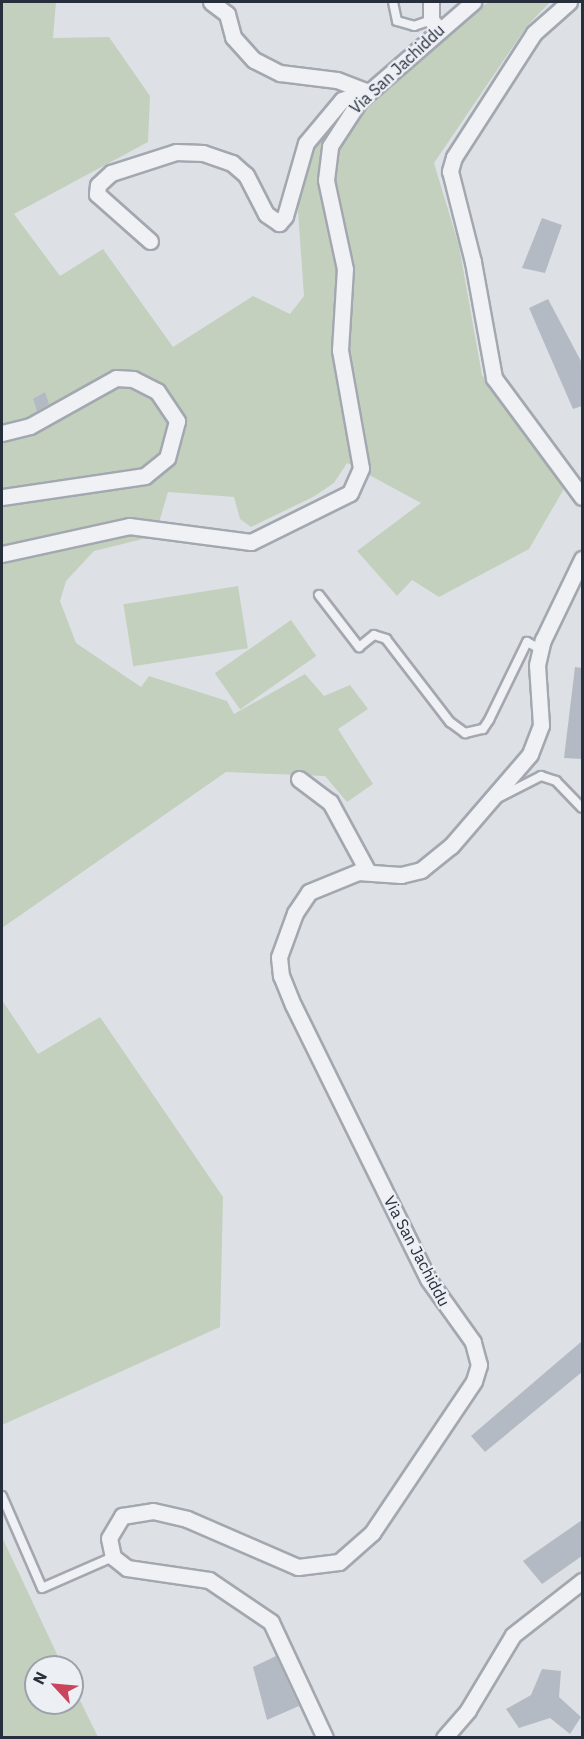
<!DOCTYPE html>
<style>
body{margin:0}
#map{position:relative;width:584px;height:1739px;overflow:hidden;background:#dde1e6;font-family:"IBM Plex Sans",sans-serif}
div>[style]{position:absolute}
.green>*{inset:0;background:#c3d0be;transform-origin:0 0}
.building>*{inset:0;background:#b4bac3}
.roads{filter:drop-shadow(2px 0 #a3a8b0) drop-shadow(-2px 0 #a3a8b0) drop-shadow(0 2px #a3a8b0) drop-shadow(0 -2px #a3a8b0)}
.service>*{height:8px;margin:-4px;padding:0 4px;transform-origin:4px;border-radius:4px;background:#eff1f5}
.minor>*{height:15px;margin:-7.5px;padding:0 7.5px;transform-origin:7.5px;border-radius:7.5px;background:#eff1f5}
span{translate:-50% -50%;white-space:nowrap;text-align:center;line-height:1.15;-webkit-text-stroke:4.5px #eceff4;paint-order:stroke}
.street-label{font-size:16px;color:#272f3c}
.frame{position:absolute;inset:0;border:3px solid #272f3c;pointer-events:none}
.north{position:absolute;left:24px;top:1655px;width:60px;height:60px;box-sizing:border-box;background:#eceff4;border:2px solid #9da2aa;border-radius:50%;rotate:296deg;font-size:16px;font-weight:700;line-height:24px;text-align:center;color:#272f3c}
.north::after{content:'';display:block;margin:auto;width:21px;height:27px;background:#c9445c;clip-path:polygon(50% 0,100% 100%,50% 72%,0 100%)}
</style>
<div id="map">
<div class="green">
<div style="clip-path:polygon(56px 2px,53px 38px,109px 37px,150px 96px,148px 142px,14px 214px,60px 276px,103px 249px,173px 347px,253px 296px,290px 314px,304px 296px,298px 211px,302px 165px,349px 101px,471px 11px,490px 2px,550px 2px,527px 26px,434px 163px,459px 246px,482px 375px,565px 487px,529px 549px,439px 597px,412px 580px,397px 596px,357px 551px,421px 503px,347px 463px,334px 483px,313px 497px,251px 527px,240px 519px,234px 497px,168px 492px,155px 536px,94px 551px,66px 581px,60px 601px,76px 643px,141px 687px,149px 676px,227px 701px,234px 714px,305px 674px,324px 696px,350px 685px,368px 709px,338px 729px,373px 784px,347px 802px,325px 776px,226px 772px,2px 928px,2px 3px)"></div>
<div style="left:238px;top:586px;width:63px;height:116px;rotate:81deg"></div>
<div style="left:291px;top:620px;width:44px;height:93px;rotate:55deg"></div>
<div style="clip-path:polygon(2px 1000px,38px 1054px,100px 1017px,223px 1197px,220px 1327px,2px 1425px)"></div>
<div style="clip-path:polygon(2px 1537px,63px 1667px,36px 1667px,36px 1703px,72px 1703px,72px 1684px,98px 1737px,2px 1737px)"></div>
</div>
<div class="building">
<div style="clip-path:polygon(542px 218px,562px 225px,545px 273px,522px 268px)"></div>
<div style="clip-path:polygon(548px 299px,582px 363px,582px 406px,573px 409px,529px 308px)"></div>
<div style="clip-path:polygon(45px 392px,49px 404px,37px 411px,33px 399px)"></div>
<div style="clip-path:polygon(575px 667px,582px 668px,582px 759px,564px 758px)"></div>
<div style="clip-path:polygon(582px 1341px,582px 1372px,485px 1452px,471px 1436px)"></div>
<div style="clip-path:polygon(582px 1520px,582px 1556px,542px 1584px,523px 1561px)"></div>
<div style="clip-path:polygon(276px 1656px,299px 1706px,267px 1720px,253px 1667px)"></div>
<div style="clip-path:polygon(542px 1669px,561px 1671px,559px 1697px,581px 1717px,570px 1734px,550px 1718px,519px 1728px,506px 1709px,531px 1695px)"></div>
</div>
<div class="roads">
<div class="service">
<div style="left:393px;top:2px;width:19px;rotate:78deg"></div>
<div style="left:397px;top:21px;width:18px;rotate:16deg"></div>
<div style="left:414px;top:26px;width:18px;rotate:-19deg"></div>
<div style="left:319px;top:595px;width:66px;rotate:52.4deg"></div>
<div style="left:359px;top:647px;width:19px;rotate:-39deg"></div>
<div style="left:374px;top:635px;width:13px;rotate:18deg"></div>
<div style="left:386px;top:639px;width:105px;rotate:52.4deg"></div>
<div style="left:450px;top:722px;width:19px;rotate:36deg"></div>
<div style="left:465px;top:733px;width:18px;rotate:-13deg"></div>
<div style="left:483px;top:729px;width:11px;rotate:-56deg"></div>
<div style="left:489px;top:720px;width:87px;rotate:-64deg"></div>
<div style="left:527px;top:642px;width:15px;rotate:28deg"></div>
<div style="left:492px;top:801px;width:55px;rotate:-27deg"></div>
<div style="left:541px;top:776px;width:16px;rotate:18deg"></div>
<div style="left:556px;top:781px;width:37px;rotate:46deg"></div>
<div style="left:2px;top:1496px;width:100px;rotate:66.5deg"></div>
<div style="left:42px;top:1588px;width:77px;rotate:-23.6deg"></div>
</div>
<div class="minor">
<div style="left:211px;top:2px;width:20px;rotate:37deg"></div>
<div style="left:227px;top:14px;width:24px;rotate:75deg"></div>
<div style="left:233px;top:37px;width:31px;rotate:48deg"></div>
<div style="left:254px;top:60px;width:29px;rotate:27deg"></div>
<div style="left:280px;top:73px;width:57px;rotate:7deg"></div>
<div style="left:337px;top:80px;width:34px;rotate:21deg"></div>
<div style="left:431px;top:2px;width:18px;rotate:90deg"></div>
<div style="left:431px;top:20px;width:12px;rotate:48deg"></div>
<div style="left:569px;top:2px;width:47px;rotate:138.5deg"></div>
<div style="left:534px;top:33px;width:148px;rotate:122.8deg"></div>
<div style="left:454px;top:157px;width:15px;rotate:106deg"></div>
<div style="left:450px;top:171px;width:94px;rotate:75.8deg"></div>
<div style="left:473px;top:262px;width:118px;rotate:79.7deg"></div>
<div style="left:494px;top:378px;width:148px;rotate:53.5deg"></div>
<div style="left:150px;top:241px;width:71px;rotate:-138.4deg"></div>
<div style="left:97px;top:194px;width:9px;rotate:-84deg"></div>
<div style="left:98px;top:185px;width:18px;rotate:-43deg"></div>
<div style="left:111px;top:173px;width:68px;rotate:-17.9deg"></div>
<div style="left:176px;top:152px;width:27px;rotate:2deg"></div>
<div style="left:203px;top:153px;width:31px;rotate:19deg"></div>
<div style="left:232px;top:163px;width:18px;rotate:41deg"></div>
<div style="left:246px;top:175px;width:44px;rotate:62.9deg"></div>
<div style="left:266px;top:214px;width:16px;rotate:35deg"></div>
<div style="left:279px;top:223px;width:9px;rotate:-49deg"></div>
<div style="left:285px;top:216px;width:76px;rotate:-74deg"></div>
<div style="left:306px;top:143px;width:56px;rotate:-50.1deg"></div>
<div style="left:342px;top:100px;width:26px;rotate:-21deg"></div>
<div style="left:2px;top:433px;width:29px;rotate:-14deg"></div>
<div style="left:30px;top:426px;width:98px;rotate:-29.2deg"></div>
<div style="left:116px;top:378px;width:17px;rotate:3deg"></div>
<div style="left:133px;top:379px;width:27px;rotate:27deg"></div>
<div style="left:157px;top:391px;width:36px;rotate:56deg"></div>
<div style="left:177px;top:421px;width:38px;rotate:105deg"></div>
<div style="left:167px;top:458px;width:28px;rotate:141deg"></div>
<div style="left:145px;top:476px;width:145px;rotate:171.6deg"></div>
<div style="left:2px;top:554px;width:130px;rotate:-12.4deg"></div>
<div style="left:129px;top:526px;width:123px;rotate:7.5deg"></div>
<div style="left:251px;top:542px;width:110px;rotate:-26.3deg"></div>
<div style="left:350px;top:493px;width:27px;rotate:-66deg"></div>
<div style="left:361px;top:468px;width:120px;rotate:-100.1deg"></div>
<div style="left:340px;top:350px;width:81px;rotate:-86.5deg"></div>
<div style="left:345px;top:269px;width:91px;rotate:-102.1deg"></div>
<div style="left:326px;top:180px;width:34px;rotate:-83deg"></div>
<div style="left:330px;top:146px;width:55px;rotate:-56.9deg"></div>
<div style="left:360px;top:100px;width:150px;rotate:-40.9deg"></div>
<div style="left:299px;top:779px;width:39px;rotate:37deg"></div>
<div style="left:330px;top:802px;width:80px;rotate:61.5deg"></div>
<div style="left:325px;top:1738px;width:128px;rotate:-115deg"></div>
<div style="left:271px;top:1622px;width:75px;rotate:-145.9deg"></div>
<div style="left:209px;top:1580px;width:83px;rotate:-171.7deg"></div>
<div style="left:127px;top:1568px;width:18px;rotate:-142deg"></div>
<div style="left:113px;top:1557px;width:19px;rotate:-102deg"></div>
<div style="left:109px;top:1538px;width:26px;rotate:-59deg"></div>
<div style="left:122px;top:1516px;width:31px;rotate:-9deg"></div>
<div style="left:153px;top:1511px;width:35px;rotate:13deg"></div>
<div style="left:187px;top:1519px;width:121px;rotate:23.4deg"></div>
<div style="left:298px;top:1567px;width:41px;rotate:-7deg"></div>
<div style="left:339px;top:1562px;width:44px;rotate:-41.3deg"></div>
<div style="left:372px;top:1533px;width:183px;rotate:-56.1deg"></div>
<div style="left:474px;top:1381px;width:17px;rotate:-73deg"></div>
<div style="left:479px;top:1365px;width:24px;rotate:-105deg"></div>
<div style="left:473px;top:1342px;width:77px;rotate:-125.5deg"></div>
<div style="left:428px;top:1279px;width:305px;rotate:-116.2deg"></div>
<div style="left:293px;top:1005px;width:31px;rotate:-112deg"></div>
<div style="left:281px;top:976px;width:19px;rotate:-96deg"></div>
<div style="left:279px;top:957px;width:47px;rotate:-70deg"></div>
<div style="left:295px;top:913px;width:25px;rotate:-56deg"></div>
<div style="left:309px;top:892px;width:53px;rotate:-22.2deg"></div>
<div style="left:358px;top:872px;width:43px;rotate:4deg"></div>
<div style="left:401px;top:875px;width:21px;rotate:-14deg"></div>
<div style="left:421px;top:870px;width:38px;rotate:-39deg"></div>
<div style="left:451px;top:846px;width:121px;rotate:-49.3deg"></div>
<div style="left:530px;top:754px;width:31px;rotate:-69deg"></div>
<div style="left:541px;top:725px;width:60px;rotate:-93.8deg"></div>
<div style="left:537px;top:665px;width:26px;rotate:-77deg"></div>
<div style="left:543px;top:640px;width:90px;rotate:-64.3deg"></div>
<div style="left:444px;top:1738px;width:37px;rotate:-49deg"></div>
<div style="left:468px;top:1710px;width:87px;rotate:-59deg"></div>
<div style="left:513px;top:1635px;width:88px;rotate:-38deg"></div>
</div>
</div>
<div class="street-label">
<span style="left:397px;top:69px;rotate:-43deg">Via San Jachiddu</span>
<span style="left:417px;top:1251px;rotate:62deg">Via San Jachiddu</span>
</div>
<div class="frame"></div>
<div class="north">N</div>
</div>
